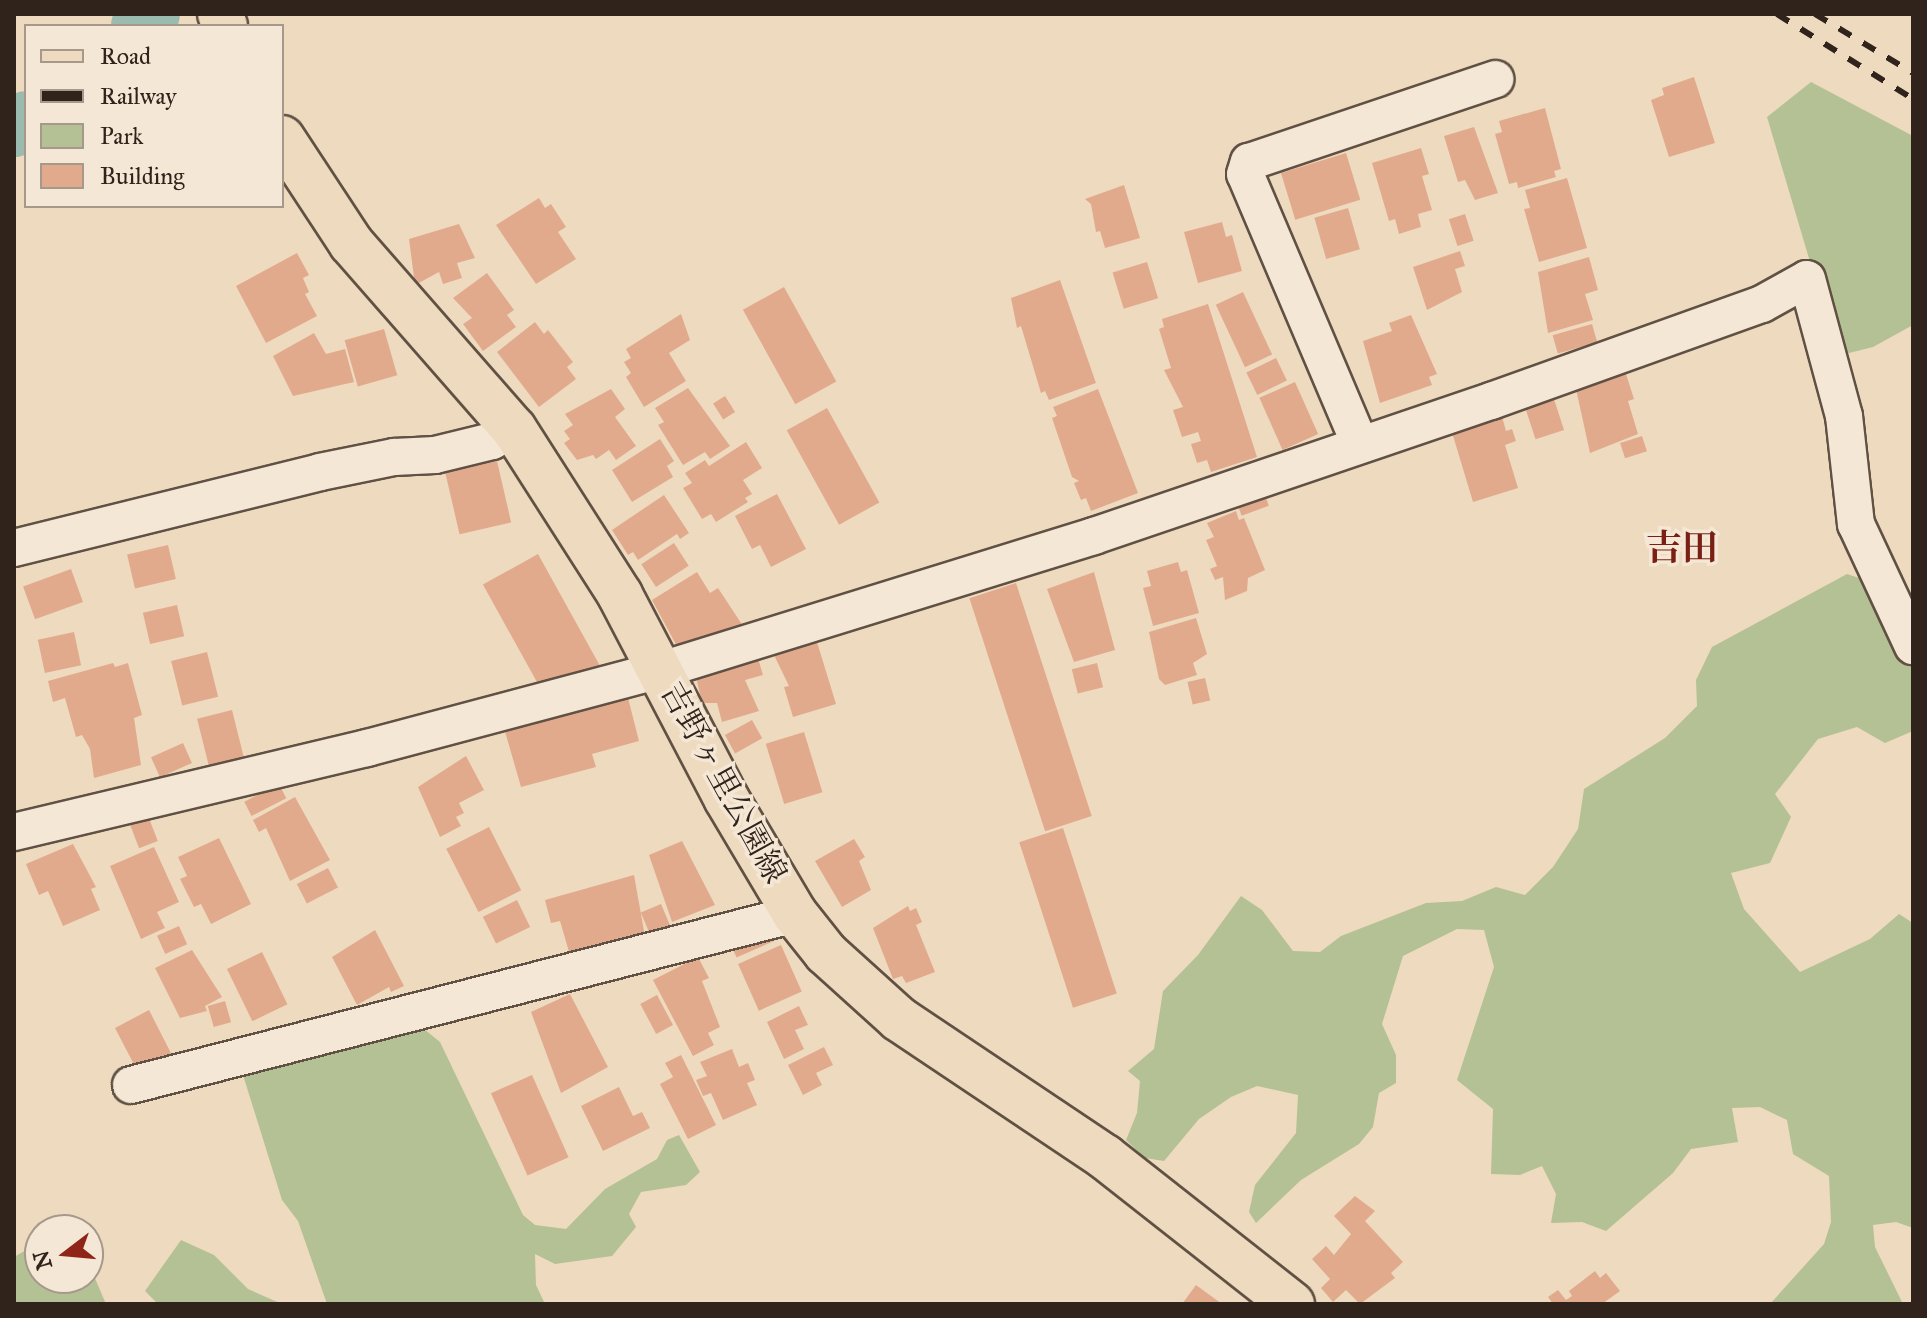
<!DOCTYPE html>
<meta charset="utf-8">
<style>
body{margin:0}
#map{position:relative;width:1927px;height:1318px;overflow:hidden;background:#eedabe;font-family:"IM FELL Great Primer","Noto Serif JP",serif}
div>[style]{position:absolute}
.green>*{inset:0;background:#b4c195}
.river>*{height:58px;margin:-29px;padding:0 29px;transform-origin:29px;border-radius:29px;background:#9abbad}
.building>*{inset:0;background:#e2aa8d;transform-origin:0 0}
.roads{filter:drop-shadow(2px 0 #605144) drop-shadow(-2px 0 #605144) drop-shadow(0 2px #605144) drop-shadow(0 -2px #605144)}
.minor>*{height:36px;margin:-18px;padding:0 18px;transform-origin:18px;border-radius:18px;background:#f4e7d5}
.major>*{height:44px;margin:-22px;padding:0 22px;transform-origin:22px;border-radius:22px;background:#eedabe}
.rail>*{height:6px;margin-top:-3px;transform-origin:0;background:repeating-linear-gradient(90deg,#30231b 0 14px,transparent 0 28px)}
span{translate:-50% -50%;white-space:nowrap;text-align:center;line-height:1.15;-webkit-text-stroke:7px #f4e7d5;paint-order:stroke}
.street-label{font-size:32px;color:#30231b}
.quarter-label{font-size:36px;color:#7a1f14;font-weight:700}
.frame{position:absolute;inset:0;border:16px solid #30231b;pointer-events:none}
.legend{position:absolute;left:24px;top:24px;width:260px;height:184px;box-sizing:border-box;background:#f4e7d5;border:2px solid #a6998b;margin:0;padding:10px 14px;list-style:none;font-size:24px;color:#30231b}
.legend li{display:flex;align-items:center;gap:16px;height:40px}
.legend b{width:40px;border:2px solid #a6998b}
.north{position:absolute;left:24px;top:1214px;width:80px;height:80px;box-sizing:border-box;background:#f4e7d5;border:2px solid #a6998b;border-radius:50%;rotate:254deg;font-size:22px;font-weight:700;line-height:32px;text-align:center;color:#30231b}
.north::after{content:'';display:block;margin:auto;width:28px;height:36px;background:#8f2418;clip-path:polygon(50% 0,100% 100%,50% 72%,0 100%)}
</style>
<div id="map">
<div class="green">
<div style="clip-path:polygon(1811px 82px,1913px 136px,1913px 325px,1873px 347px,1845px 354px,1830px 329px,1767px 117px)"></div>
<div style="clip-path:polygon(1847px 574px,1871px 582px,1891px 614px,1913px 667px,1913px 731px,1885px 743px,1857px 727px,1818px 739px,1775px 794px,1791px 817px,1770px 863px,1731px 873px,1744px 909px,1800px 972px,1870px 939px,1899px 914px,1913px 923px,1913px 1228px,1896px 1222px,1873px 1225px,1875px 1247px,1903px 1304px,1770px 1304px,1824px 1244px,1831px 1222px,1829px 1176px,1793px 1154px,1787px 1120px,1760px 1107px,1732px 1108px,1738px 1142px,1691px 1149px,1673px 1173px,1606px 1231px,1582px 1222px,1551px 1223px,1556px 1194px,1542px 1166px,1520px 1175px,1491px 1174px,1493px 1109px,1457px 1080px,1494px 967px,1484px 930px,1457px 929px,1403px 956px,1382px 1024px,1396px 1055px,1396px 1083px,1379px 1093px,1373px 1127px,1359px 1144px,1301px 1180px,1256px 1223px,1249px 1212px,1255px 1185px,1296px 1133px,1298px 1095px,1257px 1086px,1231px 1097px,1199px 1119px,1164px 1161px,1145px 1158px,1126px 1140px,1137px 1113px,1140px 1081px,1128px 1071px,1154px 1049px,1163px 991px,1198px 955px,1241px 896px,1262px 910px,1293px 951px,1320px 952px,1341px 936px,1426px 903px,1462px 901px,1496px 887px,1525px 895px,1553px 867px,1578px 829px,1584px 789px,1665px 738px,1697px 706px,1696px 680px,1712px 647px)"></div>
<div style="clip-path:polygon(394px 1029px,424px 1029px,440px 1042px,523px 1215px,535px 1225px,566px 1229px,605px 1189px,657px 1159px,667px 1140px,679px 1135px,700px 1172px,686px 1185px,641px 1192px,629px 1214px,636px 1227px,612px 1256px,555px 1264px,535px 1254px,536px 1285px,545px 1304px,327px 1304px,298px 1221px,282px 1200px,243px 1075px)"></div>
<div style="clip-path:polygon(181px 1240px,214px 1255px,248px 1289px,282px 1304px,158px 1304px,145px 1291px)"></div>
<div style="clip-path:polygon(40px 1242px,40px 1278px,88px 1278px,88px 1262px,106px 1304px,14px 1304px,14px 1257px)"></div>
</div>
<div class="river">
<div style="left:140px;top:26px;width:16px;rotate:-47deg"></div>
<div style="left:14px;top:128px;width:14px;rotate:-34deg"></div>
</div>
<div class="building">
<div style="clip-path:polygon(1694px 77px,1715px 143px,1669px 157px,1651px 100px,1664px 95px,1662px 88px)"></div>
<div style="clip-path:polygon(1545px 108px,1561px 169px,1554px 171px,1556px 177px,1518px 188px,1517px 182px,1509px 184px,1495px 134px,1502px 132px,1499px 121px)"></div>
<div style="clip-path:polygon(1474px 127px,1498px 193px,1475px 200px,1465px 180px,1458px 182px,1444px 136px)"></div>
<div style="clip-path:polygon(1421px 148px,1429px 174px,1422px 176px,1432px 210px,1418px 214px,1421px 227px,1399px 234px,1395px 219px,1389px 221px,1372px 163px)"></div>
<div style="left:1346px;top:153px;width:49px;height:68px;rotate:73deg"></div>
<div style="clip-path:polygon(1567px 178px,1587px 248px,1539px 262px,1524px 209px,1530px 208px,1525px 190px)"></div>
<div style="clip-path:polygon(1124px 185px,1140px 238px,1105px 248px,1100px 231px,1096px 232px,1091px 204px,1085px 199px)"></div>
<div style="clip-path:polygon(539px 198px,545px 208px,551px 204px,566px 227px,558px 232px,576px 259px,536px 284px,496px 225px)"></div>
<div style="left:1348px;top:208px;width:43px;height:35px;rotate:74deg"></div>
<div style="left:1465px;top:214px;width:28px;height:17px;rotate:72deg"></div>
<div style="clip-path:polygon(1222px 222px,1226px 237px,1232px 235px,1242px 271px,1198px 283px,1184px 232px)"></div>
<div style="clip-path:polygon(459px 224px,475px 258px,457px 263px,462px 278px,443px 284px,439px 272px,415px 285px,409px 239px)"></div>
<div style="clip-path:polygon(1460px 251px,1465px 266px,1455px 269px,1462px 292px,1427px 310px,1413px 267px)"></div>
<div style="clip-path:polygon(297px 253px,309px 275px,303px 278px,309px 292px,305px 294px,317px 316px,266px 343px,236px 286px)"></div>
<div style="clip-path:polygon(1589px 257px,1598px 290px,1585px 294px,1593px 320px,1548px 333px,1538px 272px)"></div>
<div style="left:1147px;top:262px;width:38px;height:36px;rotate:73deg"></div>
<div style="clip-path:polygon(487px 273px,514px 310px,507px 315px,516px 327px,483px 351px,463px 324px,472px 318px,453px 298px)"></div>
<div style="clip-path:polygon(1060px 280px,1096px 383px,1049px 400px,1045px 391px,1041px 393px,1021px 326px,1017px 328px,1011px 298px)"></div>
<div style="left:784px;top:287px;width:108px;height:47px;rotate:61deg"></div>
<div style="left:1243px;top:292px;width:69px;height:30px;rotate:65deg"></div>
<div style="clip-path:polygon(1208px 304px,1257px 457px,1211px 472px,1207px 460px,1197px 463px,1191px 444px,1201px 441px,1198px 432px,1182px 437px,1173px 410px,1183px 407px,1164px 370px,1171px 368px,1159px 329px,1164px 327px,1162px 319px)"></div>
<div style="clip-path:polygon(681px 314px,690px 340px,669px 353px,686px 381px,644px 407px,626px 377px,631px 373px,624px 362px,631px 358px,626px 349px)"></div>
<div style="clip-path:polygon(1411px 315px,1437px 374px,1429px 377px,1432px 385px,1380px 403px,1363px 341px,1392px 331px,1389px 323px)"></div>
<div style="clip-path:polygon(535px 322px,544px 334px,548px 330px,573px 362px,567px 367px,576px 379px,539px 407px,497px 352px)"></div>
<div style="left:1592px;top:324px;width:19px;height:41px;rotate:74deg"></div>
<div style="left:384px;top:329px;width:48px;height:41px;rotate:74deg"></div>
<div style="clip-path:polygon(314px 333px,326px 354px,345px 349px,354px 382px,293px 396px,273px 356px)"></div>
<div style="left:1276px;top:358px;width:25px;height:33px;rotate:64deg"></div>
<div style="clip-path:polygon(1626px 374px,1634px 399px,1628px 401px,1638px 434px,1590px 453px,1576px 389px)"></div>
<div style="left:1295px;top:382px;width:57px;height:39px;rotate:66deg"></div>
<div style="clip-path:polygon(688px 388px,730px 446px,710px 459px,705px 452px,683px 465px,658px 425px,664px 422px,655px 408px)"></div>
<div style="clip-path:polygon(611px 389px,625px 409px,615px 417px,636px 446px,616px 460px,609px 450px,596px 459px,593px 455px,577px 460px,564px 443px,570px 439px,564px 431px,573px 425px,565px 414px)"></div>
<div style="clip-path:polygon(1098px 389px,1138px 493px,1091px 511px,1086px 498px,1081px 500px,1074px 483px,1079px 481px,1072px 477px,1052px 418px,1057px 416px,1053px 407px)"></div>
<div style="left:1552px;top:393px;width:39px;height:30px;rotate:72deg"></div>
<div style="left:725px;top:396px;width:19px;height:14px;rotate:58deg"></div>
<div style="left:827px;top:408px;width:108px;height:46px;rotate:61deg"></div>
<div style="clip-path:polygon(1501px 413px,1506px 431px,1512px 429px,1516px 441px,1505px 445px,1518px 488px,1473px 502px,1451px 429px)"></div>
<div style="left:1642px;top:436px;width:16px;height:23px;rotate:72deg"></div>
<div style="clip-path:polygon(660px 439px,674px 461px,667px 466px,673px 477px,632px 502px,612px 470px)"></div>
<div style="clip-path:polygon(746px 442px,762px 468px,743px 480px,752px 494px,745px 498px,748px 502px,716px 522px,711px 514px,702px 519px,683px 488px,692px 483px,685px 473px,705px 460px,709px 466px)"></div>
<div style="left:497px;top:461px;width:63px;height:53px;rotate:77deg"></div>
<div style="left:1262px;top:487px;width:20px;height:29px;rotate:70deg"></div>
<div style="clip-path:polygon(777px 494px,806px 549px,771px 567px,760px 545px,752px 549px,735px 516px)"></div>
<div style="clip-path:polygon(664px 495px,689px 533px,680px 539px,677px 534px,638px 560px,633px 552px,628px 555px,612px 530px)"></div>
<div style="clip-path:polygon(1236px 511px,1239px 520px,1244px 518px,1265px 570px,1248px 578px,1247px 591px,1225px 600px,1223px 577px,1215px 580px,1210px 569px,1217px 566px,1206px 540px,1214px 537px,1207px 523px)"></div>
<div style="left:674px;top:543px;width:27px;height:39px;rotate:57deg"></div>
<div style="left:168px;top:545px;width:35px;height:42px;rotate:77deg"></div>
<div style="left:538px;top:554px;width:134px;height:63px;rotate:61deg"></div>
<div style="clip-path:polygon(1178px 562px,1181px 572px,1187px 570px,1199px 613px,1153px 626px,1143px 588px,1151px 586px,1147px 571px)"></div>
<div style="left:71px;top:569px;width:35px;height:51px;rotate:70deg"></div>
<div style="clip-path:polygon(697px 572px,710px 593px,718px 588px,745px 629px,729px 638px,725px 631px,688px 654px,680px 652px,652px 600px)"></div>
<div style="clip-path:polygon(1094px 572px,1115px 650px,1074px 662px,1047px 589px)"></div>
<div style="left:1016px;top:583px;width:245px;height:49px;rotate:72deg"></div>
<div style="left:177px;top:605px;width:32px;height:35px;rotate:77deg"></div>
<div style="clip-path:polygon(1196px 618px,1207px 654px,1193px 663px,1197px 675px,1165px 685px,1159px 679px,1149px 632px)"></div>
<div style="left:74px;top:632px;width:34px;height:37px;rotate:78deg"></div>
<div style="clip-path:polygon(817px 642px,836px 704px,793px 717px,784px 687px,789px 686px,774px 655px)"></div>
<div style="left:207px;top:652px;width:46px;height:37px;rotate:76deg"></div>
<div style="clip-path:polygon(757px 655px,763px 675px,745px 680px,759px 711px,722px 722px,717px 703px,702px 703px,696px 677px)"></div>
<div style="clip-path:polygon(113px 663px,115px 667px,128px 663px,142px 715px,134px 718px,141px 765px,94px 778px,90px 749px,82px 735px,76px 737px,65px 698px,53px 702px,48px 681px)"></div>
<div style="left:1097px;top:663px;width:25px;height:26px;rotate:76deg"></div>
<div style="left:1205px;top:678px;width:23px;height:18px;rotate:77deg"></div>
<div style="clip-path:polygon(627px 694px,639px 741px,592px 754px,596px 767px,521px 787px,504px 728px)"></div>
<div style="left:232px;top:710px;width:49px;height:36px;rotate:76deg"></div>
<div style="left:752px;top:720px;width:21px;height:31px;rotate:61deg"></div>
<div style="left:804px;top:732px;width:63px;height:40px;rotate:73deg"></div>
<div style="left:183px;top:743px;width:22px;height:35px;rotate:66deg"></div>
<div style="clip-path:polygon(466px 756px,484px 790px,459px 803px,464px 813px,456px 817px,461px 826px,440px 837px,418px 787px)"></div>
<div style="left:279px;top:784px;width:16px;height:39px;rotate:63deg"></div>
<div style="clip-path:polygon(295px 797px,330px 860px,290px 881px,266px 828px,259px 832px,253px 820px)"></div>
<div style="left:147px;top:813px;width:30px;height:20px;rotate:69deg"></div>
<div style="left:489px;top:827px;width:71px;height:48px;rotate:63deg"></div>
<div style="left:1063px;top:828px;width:174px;height:46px;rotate:72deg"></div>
<div style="clip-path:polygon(219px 838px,251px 904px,211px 924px,201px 904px,194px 907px,180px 879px,187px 876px,178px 857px)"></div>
<div style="clip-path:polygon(854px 839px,865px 857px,859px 861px,871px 890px,842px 907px,815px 861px)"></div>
<div style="clip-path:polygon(682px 841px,715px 905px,672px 922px,649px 855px)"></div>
<div style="clip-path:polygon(73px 844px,96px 887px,91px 889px,100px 910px,63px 926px,48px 891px,39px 895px,26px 864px)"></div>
<div style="clip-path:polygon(154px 847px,179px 902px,157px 912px,165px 928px,141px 939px,110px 866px)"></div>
<div style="left:328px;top:868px;width:22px;height:35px;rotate:63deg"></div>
<div style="clip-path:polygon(634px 875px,646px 942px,572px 962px,560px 921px,551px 923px,545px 900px)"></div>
<div style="left:517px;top:900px;width:30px;height:38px;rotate:64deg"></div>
<div style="left:661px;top:904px;width:25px;height:22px;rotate:67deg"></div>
<div style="clip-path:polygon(908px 906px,910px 911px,916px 908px,922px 922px,916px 925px,935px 972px,906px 983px,902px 976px,893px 979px,873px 928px)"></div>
<div style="left:768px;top:925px;width:17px;height:42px;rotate:66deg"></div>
<div style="left:179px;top:926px;width:20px;height:24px;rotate:66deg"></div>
<div style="clip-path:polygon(375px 930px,404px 986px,391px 992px,389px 987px,357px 1005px,332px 957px)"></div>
<div style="left:781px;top:945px;width:51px;height:47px;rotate:66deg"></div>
<div style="clip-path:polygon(192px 950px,222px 997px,205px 1006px,207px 1011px,180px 1018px,155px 968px)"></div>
<div style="left:262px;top:952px;width:58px;height:39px;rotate:64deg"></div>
<div style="clip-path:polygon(698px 957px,709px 978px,702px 981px,720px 1027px,708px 1033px,714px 1045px,693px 1056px,653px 980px)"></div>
<div style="clip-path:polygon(570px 994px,608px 1067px,561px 1093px,531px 1012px)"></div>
<div style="left:657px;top:995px;width:34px;height:19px;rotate:62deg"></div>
<div style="left:225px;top:1001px;width:22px;height:18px;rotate:74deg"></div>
<div style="clip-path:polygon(799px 1006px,808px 1025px,795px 1030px,804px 1049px,784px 1059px,767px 1022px)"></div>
<div style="clip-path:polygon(149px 1010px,176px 1063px,139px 1074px,115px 1028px)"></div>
<div style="clip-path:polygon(824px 1047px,833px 1065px,816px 1073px,822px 1085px,803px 1095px,788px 1065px)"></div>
<div style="clip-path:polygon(732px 1049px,739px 1067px,748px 1063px,755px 1080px,747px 1083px,757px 1105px,723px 1120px,711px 1093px,703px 1096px,696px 1080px,707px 1076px,700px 1062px)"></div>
<div style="clip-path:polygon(681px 1055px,716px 1125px,688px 1139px,660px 1084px,673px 1077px,665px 1063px)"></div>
<div style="left:532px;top:1075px;width:90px;height:45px;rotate:66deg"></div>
<div style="clip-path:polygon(619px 1087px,633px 1116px,642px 1112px,650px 1128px,603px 1151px,581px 1106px)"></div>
<div style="clip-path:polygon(1355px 1196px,1375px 1211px,1365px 1221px,1403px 1262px,1391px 1273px,1395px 1278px,1360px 1304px,1346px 1290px,1333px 1302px,1321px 1288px,1330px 1279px,1312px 1259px,1326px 1246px,1334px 1255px,1351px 1234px,1334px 1216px)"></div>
<div style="clip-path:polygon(1595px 1271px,1600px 1278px,1606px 1273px,1620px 1291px,1602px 1304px,1553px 1304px,1548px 1297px,1558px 1290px,1566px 1300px,1572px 1296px,1569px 1291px)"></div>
<div style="clip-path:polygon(1196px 1285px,1222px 1304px,1182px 1304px)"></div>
</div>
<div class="roads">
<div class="minor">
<div style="left:1359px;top:442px;width:291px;rotate:-113deg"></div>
<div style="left:1245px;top:174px;width:13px;rotate:-72deg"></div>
<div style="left:1249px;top:162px;width:260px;rotate:-18.6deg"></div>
<div style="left:14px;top:548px;width:315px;rotate:-13.9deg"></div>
<div style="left:320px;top:472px;width:76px;rotate:-11.5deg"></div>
<div style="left:394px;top:457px;width:41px;rotate:-2.8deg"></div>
<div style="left:435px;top:455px;width:59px;rotate:-13.8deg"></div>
<div style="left:492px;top:441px;width:25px;rotate:-29deg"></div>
<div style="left:14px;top:832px;width:363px;rotate:-13.4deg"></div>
<div style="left:367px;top:748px;width:304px;rotate:-14.9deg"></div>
<div style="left:661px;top:670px;width:453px;rotate:-17.2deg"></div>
<div style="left:1094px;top:536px;width:419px;rotate:-18.8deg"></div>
<div style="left:1491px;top:401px;width:288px;rotate:-19.7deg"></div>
<div style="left:1762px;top:304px;width:51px;rotate:-29.1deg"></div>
<div style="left:1807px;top:279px;width:142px;rotate:74.9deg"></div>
<div style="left:1844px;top:416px;width:109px;rotate:83.7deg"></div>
<div style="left:1856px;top:524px;width:135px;rotate:65deg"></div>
<div style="left:131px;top:1085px;width:686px;rotate:-14.44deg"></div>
</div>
<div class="major">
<div style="left:220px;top:14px;width:13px;rotate:67deg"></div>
<div style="left:282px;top:138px;width:126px;rotate:56.7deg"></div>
<div style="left:351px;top:243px;width:247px;rotate:48.8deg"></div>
<div style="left:514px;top:429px;width:197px;rotate:57.4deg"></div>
<div style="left:620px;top:595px;width:229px;rotate:62.4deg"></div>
<div style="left:726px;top:798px;width:135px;rotate:59.3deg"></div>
<div style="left:795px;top:914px;width:50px;rotate:51.5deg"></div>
<div style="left:826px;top:953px;width:98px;rotate:42.1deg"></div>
<div style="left:899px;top:1019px;width:248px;rotate:33.8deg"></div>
<div style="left:1105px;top:1157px;width:238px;rotate:38.2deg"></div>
</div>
</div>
<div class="rail">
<div style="left:1777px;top:14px;width:160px;rotate:32deg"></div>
<div style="left:1815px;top:14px;width:114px;rotate:31deg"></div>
</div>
<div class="street-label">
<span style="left:723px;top:783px;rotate:61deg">吉野ヶ里公園線</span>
</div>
<div class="quarter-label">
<span style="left:1682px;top:549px">吉田</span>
</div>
<div class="frame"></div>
<ul class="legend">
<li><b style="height:10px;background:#eedabe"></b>Road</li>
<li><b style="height:10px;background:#30231b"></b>Railway</li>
<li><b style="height:22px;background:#b4c195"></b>Park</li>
<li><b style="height:22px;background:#e2aa8d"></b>Building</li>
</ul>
<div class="north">N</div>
</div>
